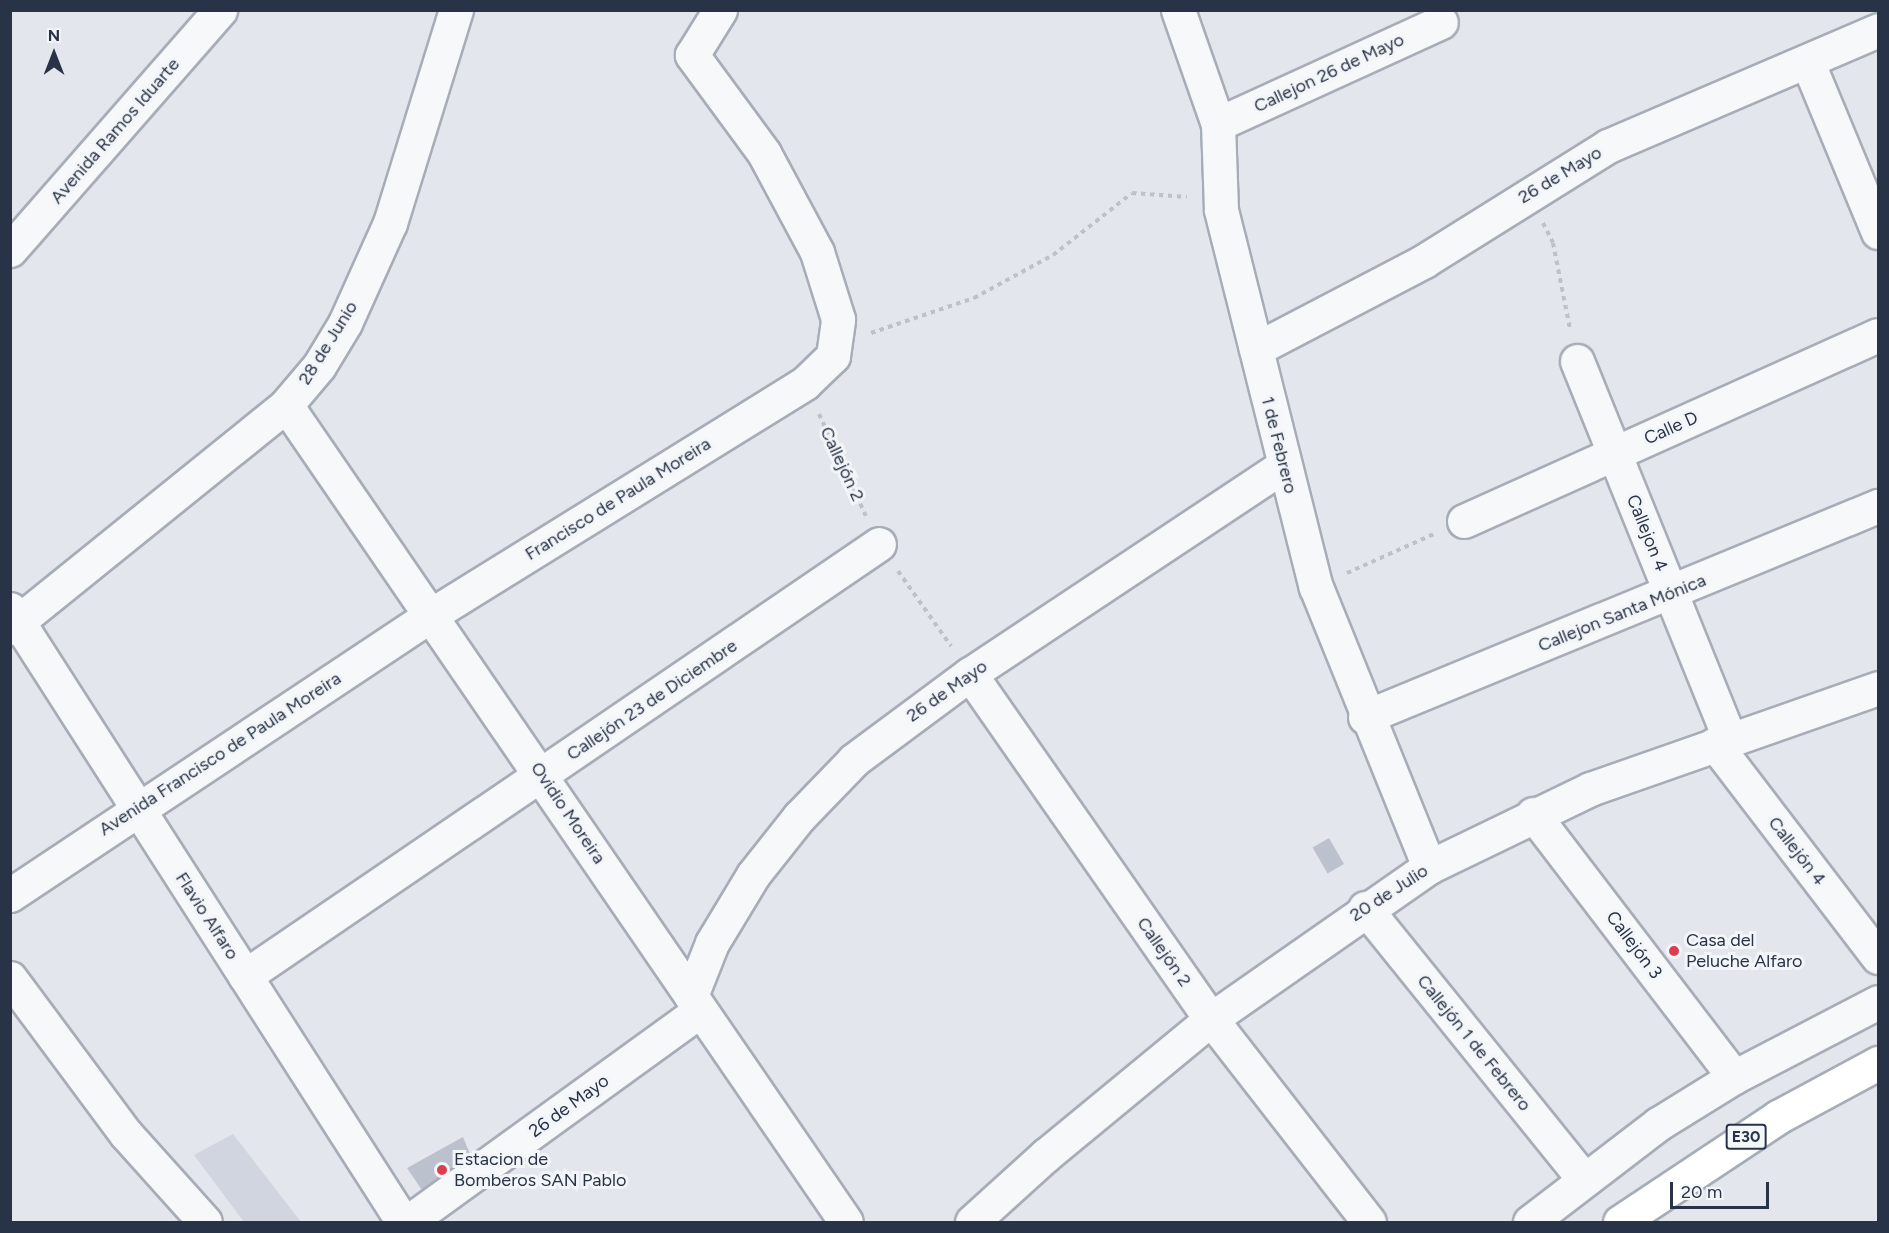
<!DOCTYPE html>
<meta charset="utf-8">
<style>
body{margin:0}
#map{position:relative;width:1889px;height:1233px;overflow:hidden;background:#e3e6ec;font-family:Figtree,sans-serif}
div>[style]{position:absolute}
.built>*{inset:0;background:#d1d5df}
.building>*{inset:0;background:#bcc2cd;transform-origin:0 0}
.path>*{height:4px;margin-top:-2px;transform-origin:0;background:repeating-linear-gradient(90deg,#bdc1c8 0 4.5px,transparent 0 9px)}
.roads{filter:drop-shadow(2px 0 #a7adb7) drop-shadow(-2px 0 #a7adb7) drop-shadow(0 2px #a7adb7) drop-shadow(0 -2px #a7adb7)}
.street>*{height:33px;margin:-16.5px;padding:0 16.5px;transform-origin:16.5px;border-radius:16.5px;background:#f6f8fa}
.highway>*{height:33px;margin:-16.5px;padding:0 16.5px;transform-origin:16.5px;border-radius:16.5px;background:#fff}
.dots>*{width:16px;height:16px;translate:-50% -50%;box-sizing:border-box;border:3px solid #f3f6f9;border-radius:50%}
span{translate:-50% -50%;white-space:nowrap;text-align:center;line-height:1.15;-webkit-text-stroke:6px #f3f6f9;paint-order:stroke}
.shield-label span{padding:2px 4px;background:#f3f6f9;border:2px solid;border-radius:4px;-webkit-text-stroke-width:0}
.shield-label{font-size:16px;color:#293347;font-weight:700}
.street-label{font-size:18px;color:#293347}
.poi-label{font-size:18px;color:#293347}
.left{translate:0 -50%;text-align:left}
.frame{position:absolute;inset:0;border:12px solid #293347;pointer-events:none}
.north{position:absolute;left:24px;top:24px;width:60px;height:60px;-webkit-text-stroke:4px #f3f6f9;paint-order:stroke;rotate:0deg;font-size:16px;font-weight:700;line-height:24px;text-align:center;color:#293347}
.north::after{content:'';display:block;margin:auto;width:21px;height:27px;background:#293347;clip-path:polygon(50% 0,100% 100%,50% 72%,0 100%)}
.scale{position:absolute;left:1670px;top:1182px;width:99px;height:27px;box-sizing:border-box;border:3px solid #293347;border-top:0;padding-left:8px;font-size:18px;line-height:21px;white-space:nowrap;color:#293347;-webkit-text-stroke:4px #f3f6f9;paint-order:stroke}
</style>
<div id="map">
<div class="built">
<div style="clip-path:polygon(233px 1134px,301px 1222px,244px 1222px,194px 1155px)"></div>
</div>
<div class="building">
<div style="left:1329px;top:838px;width:30px;height:19px;rotate:60deg"></div>
<div style="clip-path:polygon(463px 1137px,477px 1171px,430px 1202px,407px 1168px)"></div>
</div>
<div class="path">
<div style="left:1543px;top:223px;width:22px;rotate:63deg"></div>
<div style="left:1553px;top:243px;width:88px;rotate:78.8deg"></div>
<div style="left:871px;top:333px;width:109px;rotate:-18.8deg"></div>
<div style="left:974px;top:298px;width:90px;rotate:-28.6deg"></div>
<div style="left:1053px;top:255px;width:100px;rotate:-38.1deg"></div>
<div style="left:1132px;top:193px;width:55px;rotate:4.2deg"></div>
<div style="left:819px;top:414px;width:112px;rotate:65.3deg"></div>
<div style="left:898px;top:571px;width:92px;rotate:54.8deg"></div>
<div style="left:1347px;top:573px;width:98px;rotate:-24.2deg"></div>
</div>
<div class="roads">
<div class="street">
<div style="left:1178px;top:10px;width:121px;rotate:70.7deg"></div>
<div style="left:1218px;top:124px;width:86px;rotate:88deg"></div>
<div style="left:1221px;top:210px;width:389px;rotate:75.9deg"></div>
<div style="left:1316px;top:587px;width:302px;rotate:68deg"></div>
<div style="left:1808px;top:63px;width:183px;rotate:67.5deg"></div>
<div style="left:1218px;top:124px;width:245px;rotate:-24.6deg"></div>
<div style="left:10px;top:250px;width:319px;rotate:-48.8deg"></div>
<div style="left:1256px;top:349px;width:190px;rotate:-27.6deg"></div>
<div style="left:1424px;top:261px;width:217px;rotate:-32deg"></div>
<div style="left:1608px;top:146px;width:294px;rotate:-23.2deg"></div>
<div style="left:1577px;top:361px;width:408px;rotate:68deg"></div>
<div style="left:286px;top:405px;width:990px;rotate:55.57deg"></div>
<div style="left:1464px;top:521px;width:454px;rotate:-24.2deg"></div>
<div style="left:10px;top:609px;width:728px;rotate:57.34deg"></div>
<div style="left:10px;top:628px;width:355px;rotate:-38.9deg"></div>
<div style="left:286px;top:405px;width:51px;rotate:-49.8deg"></div>
<div style="left:319px;top:366px;width:50px;rotate:-58.8deg"></div>
<div style="left:345px;top:323px;width:110px;rotate:-65.8deg"></div>
<div style="left:390px;top:223px;width:223px;rotate:-72.8deg"></div>
<div style="left:970px;top:674px;width:421px;rotate:55.1deg"></div>
<div style="left:1211px;top:1019px;width:257px;rotate:52.1deg"></div>
<div style="left:1365px;top:717px;width:555px;rotate:-22.36deg"></div>
<div style="left:1715px;top:744px;width:268px;rotate:52.6deg"></div>
<div style="left:1533px;top:814px;width:331px;rotate:52.6deg"></div>
<div style="left:10px;top:895px;width:506px;rotate:-33.63deg"></div>
<div style="left:431px;top:615px;width:440px;rotate:-31.8deg"></div>
<div style="left:805px;top:383px;width:39px;rotate:-44deg"></div>
<div style="left:833px;top:356px;width:37px;rotate:-82deg"></div>
<div style="left:838px;top:319px;width:70px;rotate:-107.4deg"></div>
<div style="left:817px;top:252px;width:112px;rotate:-118.2deg"></div>
<div style="left:764px;top:153px;width:122px;rotate:-126.3deg"></div>
<div style="left:692px;top:55px;width:53px;rotate:-58.1deg"></div>
<div style="left:1365px;top:908px;width:347px;rotate:51.1deg"></div>
<div style="left:245px;top:976px;width:767px;rotate:-34.27deg"></div>
<div style="left:10px;top:978px;width:194px;rotate:53.4deg"></div>
<div style="left:126px;top:1134px;width:118px;rotate:48.1deg"></div>
<div style="left:691px;top:996px;width:57px;rotate:-68.4deg"></div>
<div style="left:712px;top:943px;width:79px;rotate:-58.9deg"></div>
<div style="left:753px;top:875px;width:74px;rotate:-51.6deg"></div>
<div style="left:799px;top:817px;width:79px;rotate:-46deg"></div>
<div style="left:854px;top:760px;width:144px;rotate:-36.6deg"></div>
<div style="left:970px;top:674px;width:376px;rotate:-33.6deg"></div>
<div style="left:408px;top:1222px;width:360px;rotate:-35.9deg"></div>
<div style="left:972px;top:1222px;width:100px;rotate:-42.2deg"></div>
<div style="left:1046px;top:1155px;width:214px;rotate:-39.5deg"></div>
<div style="left:1211px;top:1019px;width:266px;rotate:-34.9deg"></div>
<div style="left:1429px;top:867px;width:179px;rotate:-25.8deg"></div>
<div style="left:1590px;top:789px;width:305px;rotate:-19.3deg"></div>
<div style="left:1530px;top:1222px;width:161px;rotate:-37.4deg"></div>
<div style="left:1658px;top:1124px;width:89px;rotate:-31.7deg"></div>
<div style="left:1734px;top:1077px;width:162px;rotate:-27.5deg"></div>
</div>
<div class="highway">
<div style="left:1620px;top:1222px;width:190px;rotate:-33.6deg"></div>
<div style="left:1778px;top:1117px;width:114px;rotate:-28.4deg"></div>
</div>
</div>
<div class="dots">
<div style="left:1674px;top:951px;background:#dc3d51"></div>
<div style="left:442px;top:1170px;background:#dc3d51"></div>
</div>
<div class="shield-label">
<span style="left:1746px;top:1137px">E30</span>
</div>
<div class="street-label">
<span style="left:1329px;top:73px;rotate:-25deg">Callejon 26 de Mayo</span>
<span style="left:115px;top:131px;rotate:-49deg">Avenida Ramos Iduarte</span>
<span style="left:1560px;top:175px;rotate:-31deg">26 de Mayo</span>
<span style="left:328px;top:343px;rotate:-58deg">28 de Junio</span>
<span style="left:1671px;top:428px;rotate:-24deg">Calle D</span>
<span style="left:1279px;top:445px;rotate:76deg">1 de Febrero</span>
<span style="left:842px;top:464px;rotate:65deg">Callejón 2</span>
<span style="left:618px;top:499px;rotate:-32deg">Francisco de Paula Moreira</span>
<span style="left:1647px;top:533px;rotate:68deg">Callejon 4</span>
<span style="left:1622px;top:613px;rotate:-22deg">Callejon Santa Mónica</span>
<span style="left:947px;top:691px;rotate:-35deg">26 de Mayo</span>
<span style="left:652px;top:700px;rotate:-34deg">Callejón 23 de Diciembre</span>
<span style="left:220px;top:754px;rotate:-33deg">Avenida Francisco de Paula Moreira</span>
<span style="left:568px;top:813px;rotate:56deg">Ovidio Moreira</span>
<span style="left:1797px;top:851px;rotate:52deg">Callejón 4</span>
<span style="left:1389px;top:893px;rotate:-33deg">20 de Julio</span>
<span style="left:207px;top:916px;rotate:57deg">Flavio Alfaro</span>
<span style="left:1634px;top:945px;rotate:53deg">Callejón 3</span>
<span style="left:1164px;top:952px;rotate:55deg">Callejón 2</span>
<span style="left:1474px;top:1043px;rotate:51deg">Callejón 1 de Febrero</span>
<span style="left:569px;top:1106px;rotate:-36deg">26 de Mayo</span>
</div>
<div class="poi-label">
<span class="left" style="left:1686px;top:951px">Casa del<br>Peluche Alfaro</span>
<span class="left" style="left:454px;top:1170px">Estacion de<br>Bomberos SAN Pablo</span>
</div>
<div class="frame"></div>
<div class="north">N</div>
<div class="scale">20 m</div>
</div>
